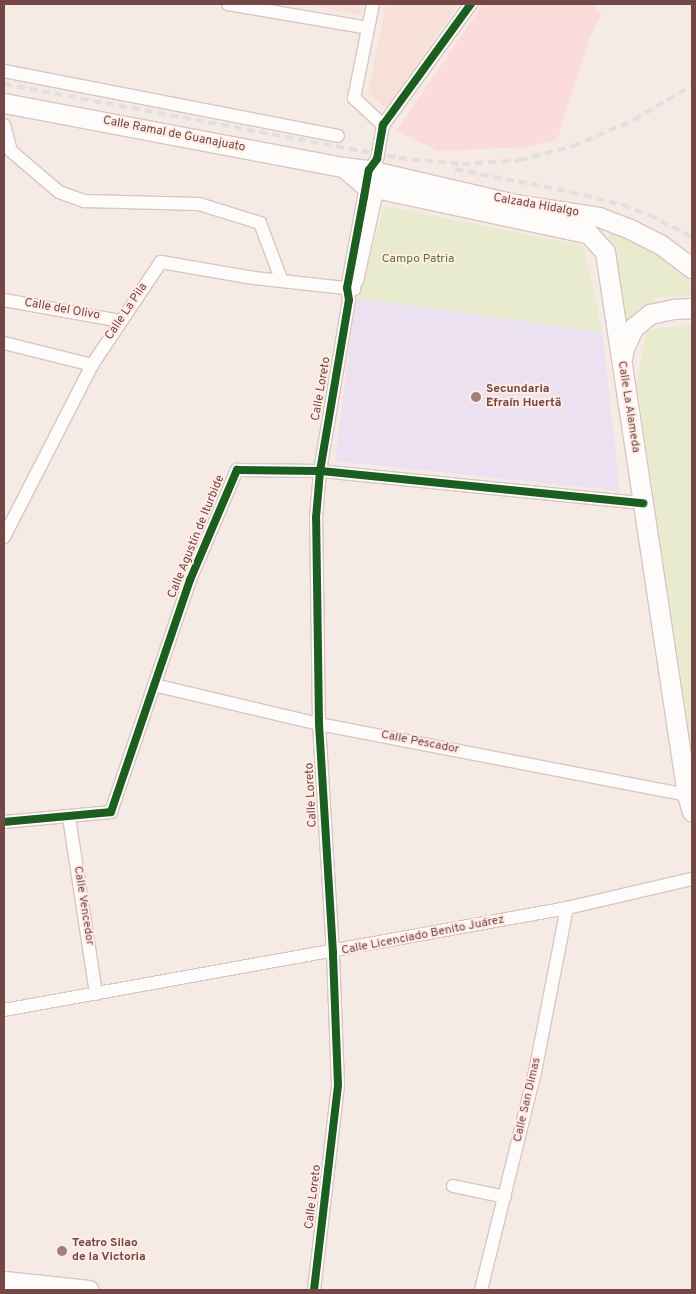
<!DOCTYPE html>
<meta charset="utf-8">
<style>
body{margin:0}
#map{position:relative;width:696px;height:1294px;overflow:hidden;background:#f6eae5;font-family:Overpass,sans-serif}
div>[style]{position:absolute}
.residential>*{inset:0;background:#f7e0d8}
.commercial>*{inset:0;background:#fbdcda}
.education>*{inset:0;background:#ece1f0}
.green>*{inset:0;background:#e9ebce}
.roads{filter:drop-shadow(1px 0 #d7c6c3) drop-shadow(-1px 0 #d7c6c3) drop-shadow(0 1px #d7c6c3) drop-shadow(0 -1px #d7c6c3)}
.street>*{height:12px;margin:-6px;padding:0 6px;transform-origin:6px;border-radius:6px;background:#fefcfb}
.secondary>*{height:19px;margin:-9.5px;padding:0 9.5px;transform-origin:9.5px;border-radius:9.5px;background:#fefcfb}
.rail>*{height:4px;margin-top:-2px;transform-origin:0;background:repeating-linear-gradient(90deg,#e2dfe3 0 8px,transparent 0 13px)}
.cycleway>*{height:8px;margin:-4px;padding:0 4px;transform-origin:4px;border-radius:4px;background:#1b5e20}
.dots>*{width:14px;height:14px;translate:-50% -50%;box-sizing:border-box;border:2px solid #ffece5;border-radius:50%}
span{translate:-50% -50%;white-space:nowrap;text-align:center;line-height:1.15;-webkit-text-stroke:4px #ffece5;paint-order:stroke}
.street-label{font-size:12px;color:#744645}
.park-label{font-size:12px;color:#5e753a}
.poi-label{font-size:12px;color:#744645;font-weight:700}
.left{translate:0 -50%;text-align:left}
.frame{position:absolute;inset:0;border:5px solid #744645;pointer-events:none}
</style>
<div id="map">
<div class="residential">
<div style="clip-path:polygon(305px 4px,363px 4px,360px 15px)"></div>
<div style="clip-path:polygon(386px 4px,459px 4px,386px 108px,368px 93px)"></div>
</div>
<div class="commercial">
<div style="clip-path:polygon(483px 4px,593px 4px,602px 15px,590px 36px,557px 140px,528px 147px,439px 151px,396px 131px)"></div>
</div>
<div class="education">
<div style="clip-path:polygon(356px 297px,602px 332px,620px 491px,335px 461px)"></div>
</div>
<div class="green">
<div style="clip-path:polygon(384px 206px,584px 246px,602px 332px,359px 298px)"></div>
<div style="clip-path:polygon(609px 230px,657px 251px,692px 283px,692px 296px,659px 297px,620px 327px)"></div>
<div style="clip-path:polygon(692px 323px,692px 753px,637px 384px,646px 331px)"></div>
</div>
<div class="roads">
<div class="street">
<div style="left:228px;top:4px;width:142px;rotate:9.7deg"></div>
<div style="left:373px;top:4px;width:96px;rotate:101.4deg"></div>
<div style="left:354px;top:98px;width:40px;rotate:43deg"></div>
<div style="left:4px;top:71px;width:340px;rotate:11deg"></div>
<div style="left:4px;top:125px;width:27px;rotate:75deg"></div>
<div style="left:11px;top:151px;width:63px;rotate:40.5deg"></div>
<div style="left:59px;top:192px;width:27px;rotate:20deg"></div>
<div style="left:84px;top:201px;width:115px;rotate:1.5deg"></div>
<div style="left:199px;top:204px;width:64px;rotate:17.3deg"></div>
<div style="left:260px;top:223px;width:60px;rotate:69.4deg"></div>
<div style="left:357px;top:281px;width:101px;rotate:-77.5deg"></div>
<div style="left:4px;top:300px;width:119px;rotate:10.2deg"></div>
<div style="left:4px;top:343px;width:91px;rotate:14deg"></div>
<div style="left:4px;top:537px;width:193px;rotate:-62.9deg"></div>
<div style="left:92px;top:365px;width:124px;rotate:-56.2deg"></div>
<div style="left:161px;top:262px;width:94px;rotate:9.8deg"></div>
<div style="left:254px;top:278px;width:101px;rotate:6.3deg"></div>
<div style="left:154px;top:685px;width:170px;rotate:13.3deg"></div>
<div style="left:319px;top:724px;width:375px;rotate:10.9deg"></div>
<div style="left:69px;top:817px;width:179px;rotate:81.3deg"></div>
<div style="left:4px;top:822px;width:107px;rotate:-5.3deg"></div>
<div style="left:111px;top:812px;width:245px;rotate:-71.2deg"></div>
<div style="left:190px;top:580px;width:120px;rotate:-66.9deg"></div>
<div style="left:237px;top:470px;width:83px;rotate:0.7deg"></div>
<div style="left:320px;top:471px;width:325px;rotate:5.7deg"></div>
<div style="left:4px;top:1010px;width:572px;rotate:-10.27deg"></div>
<div style="left:567px;top:908px;width:128px;rotate:-13.1deg"></div>
<div style="left:453px;top:1186px;width:53px;rotate:11.9deg"></div>
<div style="left:314px;top:1290px;width:206px;rotate:-83.3deg"></div>
<div style="left:338px;top:1085px;width:132px;rotate:-92.2deg"></div>
<div style="left:333px;top:953px;width:229px;rotate:-93.5deg"></div>
<div style="left:319px;top:724px;width:206px;rotate:-90.8deg"></div>
<div style="left:316px;top:518px;width:47px;rotate:-85.1deg"></div>
<div style="left:320px;top:471px;width:173px;rotate:-80.4deg"></div>
<div style="left:349px;top:300px;width:12px;rotate:-99deg"></div>
<div style="left:347px;top:288px;width:93px;rotate:-79.4deg"></div>
<div style="left:364px;top:197px;width:27px;rotate:-80deg"></div>
<div style="left:369px;top:170px;width:14px;rotate:-54deg"></div>
<div style="left:377px;top:159px;width:35px;rotate:-80deg"></div>
<div style="left:383px;top:125px;width:150px;rotate:-54deg"></div>
<div style="left:481px;top:1290px;width:225px;rotate:-76.1deg"></div>
<div style="left:535px;top:1072px;width:167px;rotate:-79deg"></div>
</div>
<div class="secondary">
<div style="left:4px;top:103px;width:345px;rotate:10.7deg"></div>
<div style="left:343px;top:167px;width:26px;rotate:7deg"></div>
<div style="left:369px;top:170px;width:150px;rotate:13.1deg"></div>
<div style="left:515px;top:204px;width:85px;rotate:8.8deg"></div>
<div style="left:599px;top:217px;width:33px;rotate:21deg"></div>
<div style="left:630px;top:229px;width:34px;rotate:27deg"></div>
<div style="left:660px;top:244px;width:40px;rotate:37deg"></div>
<div style="left:343px;top:167px;width:30px;rotate:40deg"></div>
<div style="left:366px;top:186px;width:228px;rotate:12.1deg"></div>
<div style="left:589px;top:234px;width:24px;rotate:48deg"></div>
<div style="left:605px;top:252px;width:549px;rotate:81.41deg"></div>
<div style="left:687px;top:795px;width:17px;rotate:73deg"></div>
<div style="left:622px;top:358px;width:10px;rotate:-79deg"></div>
<div style="left:624px;top:348px;width:23px;rotate:-65deg"></div>
<div style="left:634px;top:327px;width:21px;rotate:-39deg"></div>
<div style="left:650px;top:314px;width:25px;rotate:-12deg"></div>
<div style="left:674px;top:309px;width:18px;rotate:-3deg"></div>
<div style="left:4px;top:1281px;width:85px;rotate:6deg"></div>
</div>
</div>
<div class="rail">
<div style="left:4px;top:84px;width:402px;rotate:10.6deg"></div>
<div style="left:399px;top:158px;width:63px;rotate:5.4deg"></div>
<div style="left:462px;top:164px;width:58px;rotate:-3.9deg"></div>
<div style="left:520px;top:160px;width:55px;rotate:-14.8deg"></div>
<div style="left:573px;top:146px;width:66px;rotate:-23.1deg"></div>
<div style="left:634px;top:120px;width:68px;rotate:-31.1deg"></div>
<div style="left:455px;top:169px;width:118px;rotate:11.2deg"></div>
<div style="left:571px;top:192px;width:54px;rotate:14deg"></div>
<div style="left:623px;top:205px;width:28px;rotate:21deg"></div>
<div style="left:649px;top:215px;width:48px;rotate:27.1deg"></div>
</div>
<div class="cycleway">
<div style="left:4px;top:822px;width:107px;rotate:-5.3deg"></div>
<div style="left:111px;top:812px;width:245px;rotate:-71.2deg"></div>
<div style="left:190px;top:580px;width:120px;rotate:-66.9deg"></div>
<div style="left:237px;top:470px;width:83px;rotate:0.7deg"></div>
<div style="left:320px;top:471px;width:325px;rotate:5.7deg"></div>
<div style="left:314px;top:1290px;width:206px;rotate:-83.3deg"></div>
<div style="left:338px;top:1085px;width:132px;rotate:-92.2deg"></div>
<div style="left:333px;top:953px;width:229px;rotate:-93.5deg"></div>
<div style="left:319px;top:724px;width:206px;rotate:-90.8deg"></div>
<div style="left:316px;top:518px;width:47px;rotate:-85.1deg"></div>
<div style="left:320px;top:471px;width:173px;rotate:-80.4deg"></div>
<div style="left:349px;top:300px;width:12px;rotate:-99deg"></div>
<div style="left:347px;top:288px;width:93px;rotate:-79.4deg"></div>
<div style="left:364px;top:197px;width:27px;rotate:-80deg"></div>
<div style="left:369px;top:170px;width:14px;rotate:-54deg"></div>
<div style="left:377px;top:159px;width:35px;rotate:-80deg"></div>
<div style="left:383px;top:125px;width:150px;rotate:-54deg"></div>
</div>
<div class="dots">
<div style="left:476px;top:397px;background:#a27f7d"></div>
<div style="left:62px;top:1251px;background:#a27f7d"></div>
</div>
<div class="street-label">
<span style="left:174px;top:135px;rotate:11deg">Calle Ramal de Guanajuato</span>
<span style="left:536px;top:206px;rotate:10deg">Calzada Hidalgo</span>
<span style="left:62px;top:310px;rotate:10deg">Calle del Olivo</span>
<span style="left:127px;top:312px;rotate:-56deg">Calle La Pila</span>
<span style="left:322px;top:389px;rotate:-80deg">Calle Loreto</span>
<span style="left:628px;top:407px;rotate:81deg">Calle La Alameda</span>
<span style="left:197px;top:537px;rotate:-68deg">Calle Agustín de Iturbide</span>
<span style="left:420px;top:743px;rotate:11deg">Calle Pescador</span>
<span style="left:312px;top:795px;rotate:-93deg">Calle Loreto</span>
<span style="left:83px;top:906px;rotate:81deg">Calle Vencedor</span>
<span style="left:423px;top:936px;rotate:-11deg">Calle Licenciado Benito Juárez</span>
<span style="left:528px;top:1100px;rotate:-77deg">Calle San Dimas</span>
<span style="left:314px;top:1197px;rotate:-83deg">Calle Loreto</span>
</div>
<div class="park-label">
<span style="left:418px;top:260px">Campo Patria</span>
</div>
<div class="poi-label">
<span class="left" style="left:486px;top:397px">Secundaria<br>¨Efraín Huerta¨</span>
<span class="left" style="left:72px;top:1251px">Teatro Silao<br>de la Victoria</span>
</div>
<div class="frame"></div>
</div>
